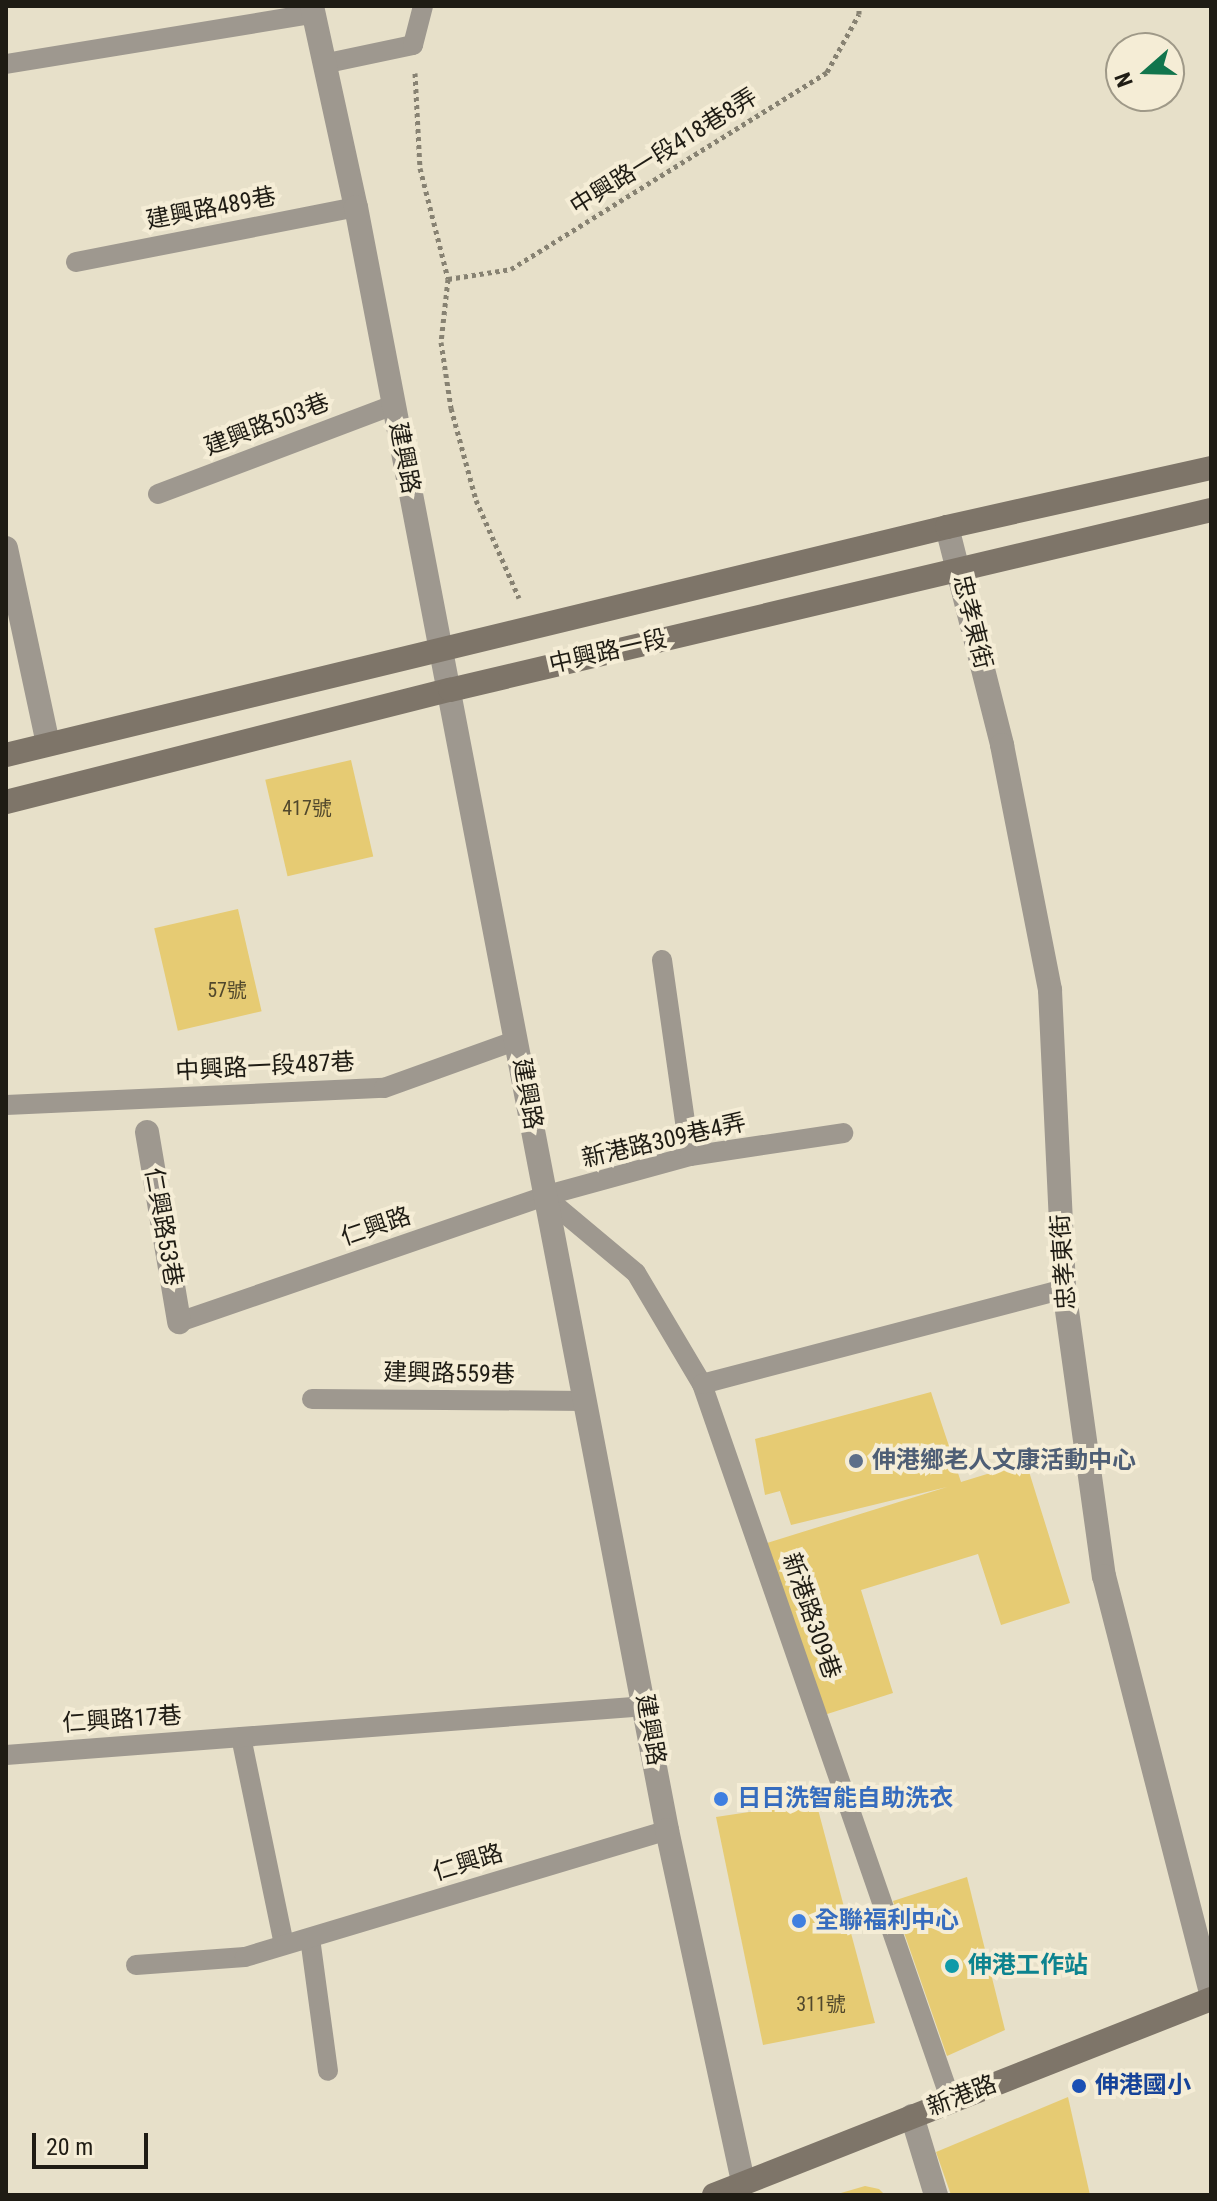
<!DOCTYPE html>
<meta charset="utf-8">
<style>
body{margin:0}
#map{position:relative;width:1217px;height:2201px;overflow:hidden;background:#e7e0c9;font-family:"Roboto Condensed","Noto Sans TC",sans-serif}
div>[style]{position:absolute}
.building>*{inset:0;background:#e6cb73;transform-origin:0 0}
.path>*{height:5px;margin-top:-2.5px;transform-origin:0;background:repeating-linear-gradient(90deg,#878272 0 4px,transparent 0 8px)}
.lane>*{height:20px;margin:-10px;padding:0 10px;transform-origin:10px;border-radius:10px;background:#9e988f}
.street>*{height:24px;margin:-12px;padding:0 12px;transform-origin:12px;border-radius:12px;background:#9e988f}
.secondary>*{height:24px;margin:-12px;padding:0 12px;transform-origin:12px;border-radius:12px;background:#7e7569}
.dots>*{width:22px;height:22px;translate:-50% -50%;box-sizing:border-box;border:4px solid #f5edd6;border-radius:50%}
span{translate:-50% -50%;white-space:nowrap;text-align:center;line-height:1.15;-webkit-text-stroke:8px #f5edd6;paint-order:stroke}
.number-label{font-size:20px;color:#51482c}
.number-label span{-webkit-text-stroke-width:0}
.street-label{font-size:24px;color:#1f1c14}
.service-label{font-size:24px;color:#4e5e75;font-weight:700}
.left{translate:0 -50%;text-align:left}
.shop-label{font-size:24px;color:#366cbe;font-weight:700}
.culture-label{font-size:24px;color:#0d838f;font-weight:700}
.transit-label{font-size:24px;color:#164399;font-weight:700}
.frame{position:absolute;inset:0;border:8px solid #1f1c14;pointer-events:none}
.north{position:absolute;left:1105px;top:32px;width:80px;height:80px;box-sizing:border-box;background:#f5edd6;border:2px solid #9f9988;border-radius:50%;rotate:250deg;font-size:22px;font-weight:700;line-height:32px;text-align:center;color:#1f1c14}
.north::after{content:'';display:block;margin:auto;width:28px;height:36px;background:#11754d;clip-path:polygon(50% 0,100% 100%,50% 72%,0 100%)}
.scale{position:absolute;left:32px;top:2133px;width:116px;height:36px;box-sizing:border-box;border:4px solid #1f1c14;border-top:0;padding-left:10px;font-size:24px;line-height:28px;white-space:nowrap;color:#1f1c14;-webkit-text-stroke:6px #f5edd6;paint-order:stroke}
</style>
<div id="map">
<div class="building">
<div style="left:351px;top:760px;width:99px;height:88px;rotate:77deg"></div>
<div style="left:238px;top:909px;width:105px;height:86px;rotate:77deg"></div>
<div style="clip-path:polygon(931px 1392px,961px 1482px,1026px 1462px,1070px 1603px,1001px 1625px,978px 1554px,861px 1590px,893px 1693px,821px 1716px,767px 1543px,947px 1487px,791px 1525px,780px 1491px,765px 1495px,755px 1439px)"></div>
<div style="clip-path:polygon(816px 1802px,875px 2023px,763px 2045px,716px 1817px)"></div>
<div style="clip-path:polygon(967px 1877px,1005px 2030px,947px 2056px,893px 1901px)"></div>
<div style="clip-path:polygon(1068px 2097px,1090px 2195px,951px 2195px,936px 2152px)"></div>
<div style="clip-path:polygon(865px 2186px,879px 2189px,885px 2195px,834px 2195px)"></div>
</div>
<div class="path">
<div style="left:415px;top:73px;width:95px;rotate:87deg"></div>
<div style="left:420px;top:168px;width:114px;rotate:75.8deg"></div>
<div style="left:448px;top:279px;width:63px;rotate:96.3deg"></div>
<div style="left:441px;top:342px;width:67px;rotate:81.4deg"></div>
<div style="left:451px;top:408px;width:95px;rotate:74.8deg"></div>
<div style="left:476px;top:500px;width:107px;rotate:66.3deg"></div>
<div style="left:448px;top:279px;width:64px;rotate:-9deg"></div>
<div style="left:511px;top:269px;width:372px;rotate:-31.9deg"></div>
<div style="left:827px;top:72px;width:66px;rotate:-61.1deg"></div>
<div style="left:859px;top:14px;width:8px;rotate:-90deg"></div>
</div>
<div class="lane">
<div style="left:6px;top:64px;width:311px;rotate:-9.3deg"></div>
<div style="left:323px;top:64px;width:92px;rotate:-11.9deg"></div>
<div style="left:413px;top:45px;width:40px;rotate:-75.6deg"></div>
<div style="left:76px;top:262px;width:285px;rotate:-11.1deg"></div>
<div style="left:158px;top:494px;width:252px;rotate:-20.7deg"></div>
<div style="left:662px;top:960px;width:198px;rotate:81.9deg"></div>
<div style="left:6px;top:1105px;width:378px;rotate:-2.6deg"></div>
<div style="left:384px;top:1088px;width:141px;rotate:-19.8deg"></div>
<div style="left:544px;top:1196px;width:120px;rotate:39.9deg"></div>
<div style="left:636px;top:1273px;width:129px;rotate:59.3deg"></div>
<div style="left:702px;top:1384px;width:759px;rotate:70.85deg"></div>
<div style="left:179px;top:1322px;width:386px;rotate:-19deg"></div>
<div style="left:544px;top:1196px;width:151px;rotate:-15.3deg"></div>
<div style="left:690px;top:1156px;width:155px;rotate:-8.5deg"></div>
<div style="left:702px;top:1384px;width:374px;rotate:-14.7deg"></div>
<div style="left:312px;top:1399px;width:274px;rotate:0.4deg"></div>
<div style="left:241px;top:1737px;width:212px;rotate:78.3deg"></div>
<div style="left:6px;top:1755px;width:642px;rotate:-4.38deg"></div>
<div style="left:310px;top:1938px;width:134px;rotate:82.3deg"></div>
<div style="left:136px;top:1965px;width:109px;rotate:-4.2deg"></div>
<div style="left:245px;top:1957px;width:441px;rotate:-16.7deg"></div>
</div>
<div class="street">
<div style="left:312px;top:6px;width:206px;rotate:77.7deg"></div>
<div style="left:356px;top:207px;width:1653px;rotate:79.15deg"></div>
<div style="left:667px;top:1830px;width:360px;rotate:77.8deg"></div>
<div style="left:947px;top:527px;width:225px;rotate:75.8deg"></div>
<div style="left:1002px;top:745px;width:250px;rotate:78.9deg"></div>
<div style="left:1050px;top:990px;width:299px;rotate:87.3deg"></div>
<div style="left:1064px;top:1289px;width:290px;rotate:82.1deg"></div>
<div style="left:1104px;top:1576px;width:431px;rotate:75.6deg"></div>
<div style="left:6px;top:548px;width:200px;rotate:77.9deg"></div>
<div style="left:147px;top:1132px;width:193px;rotate:80.4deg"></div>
<div style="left:912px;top:2116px;width:83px;rotate:73.1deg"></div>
</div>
<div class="secondary">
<div style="left:6px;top:755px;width:968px;rotate:-13.62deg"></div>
<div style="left:947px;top:527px;width:271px;rotate:-12.6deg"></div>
<div style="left:6px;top:802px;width:458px;rotate:-14.2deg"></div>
<div style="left:450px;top:690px;width:782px;rotate:-13.31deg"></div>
<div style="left:714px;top:2195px;width:534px;rotate:-21.52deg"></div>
</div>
<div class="dots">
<div style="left:856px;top:1461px;background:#5c6f8a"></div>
<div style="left:721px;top:1799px;background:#3f7fe0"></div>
<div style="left:799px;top:1921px;background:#3f7fe0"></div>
<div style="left:952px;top:1966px;background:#0f9aa8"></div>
<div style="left:1079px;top:2086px;background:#1a4fb4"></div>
</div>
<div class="number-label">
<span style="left:307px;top:808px">417號</span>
<span style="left:227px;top:990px">57號</span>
<span style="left:821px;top:2004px">311號</span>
</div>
<div class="street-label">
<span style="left:664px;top:152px;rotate:-32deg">中興路一段418巷8弄</span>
<span style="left:211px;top:209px;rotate:-11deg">建興路489巷</span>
<span style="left:267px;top:425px;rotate:-21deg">建興路503巷</span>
<span style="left:404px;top:458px;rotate:79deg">建興路</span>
<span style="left:972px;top:622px;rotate:76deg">忠孝東街</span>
<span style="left:608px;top:652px;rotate:-13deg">中興路一段</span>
<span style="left:265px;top:1067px;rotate:-3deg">中興路一段487巷</span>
<span style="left:527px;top:1094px;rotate:80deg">建興路</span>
<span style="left:664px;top:1141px;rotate:-13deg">新港路309巷4弄</span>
<span style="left:163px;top:1227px;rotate:80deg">仁興路53巷</span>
<span style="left:376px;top:1227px;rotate:-19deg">仁興路</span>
<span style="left:1064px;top:1262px;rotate:-94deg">忠孝東街</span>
<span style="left:449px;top:1374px;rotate:1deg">建興路559巷</span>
<span style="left:811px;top:1616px;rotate:71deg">新港路309巷</span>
<span style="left:122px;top:1720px;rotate:-4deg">仁興路17巷</span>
<span style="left:650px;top:1730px;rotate:80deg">建興路</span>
<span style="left:468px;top:1863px;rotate:-17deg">仁興路</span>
<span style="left:962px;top:2096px;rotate:-21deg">新港路</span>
</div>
<div class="service-label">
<span class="left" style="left:872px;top:1461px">伸港鄉老人文康活動中心</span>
</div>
<div class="shop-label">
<span class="left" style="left:737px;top:1799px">日日洗智能自助洗衣</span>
<span class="left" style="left:815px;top:1921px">全聯福利中心</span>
</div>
<div class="culture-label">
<span class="left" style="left:968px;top:1966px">伸港工作站</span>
</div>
<div class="transit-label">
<span class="left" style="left:1095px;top:2086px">伸港國小</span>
</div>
<div class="frame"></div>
<div class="north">N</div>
<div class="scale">20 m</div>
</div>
